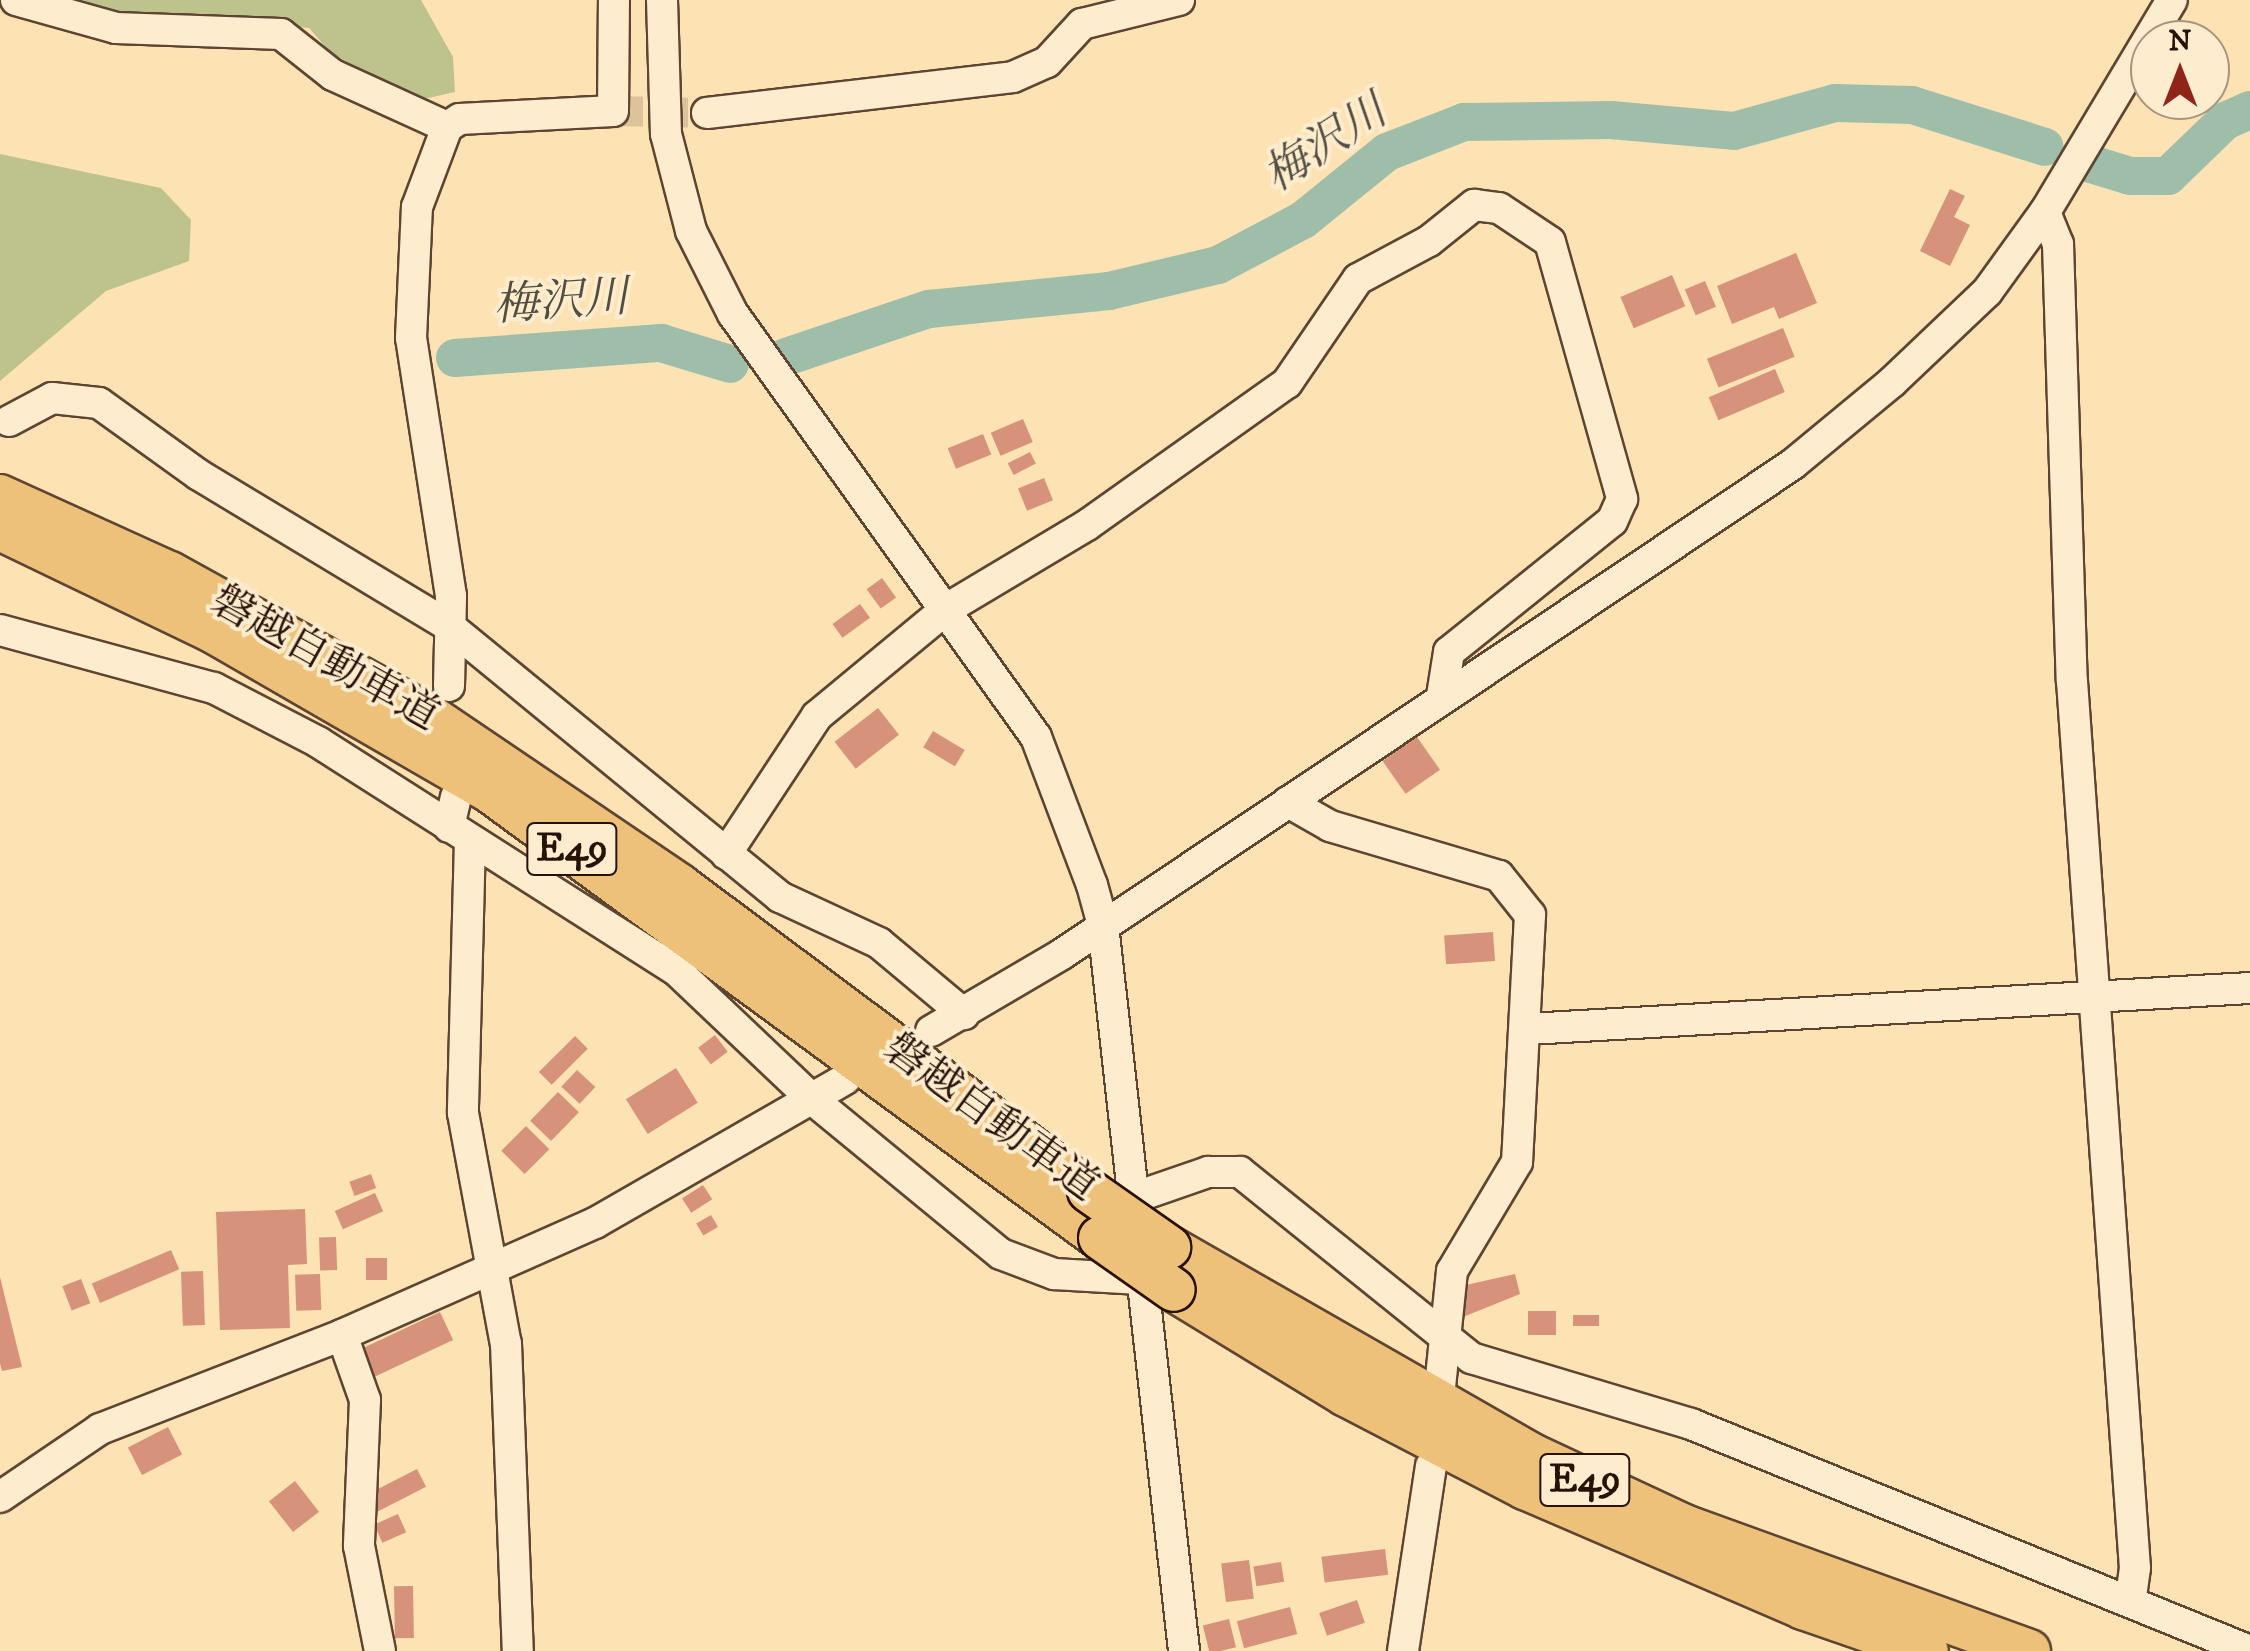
<!DOCTYPE html>
<meta charset="utf-8">
<style>
body{margin:0}
#map{position:relative;width:2250px;height:1651px;overflow:hidden;background:#fde2b4;font-family:"IM FELL DW Pica","Noto Serif JP",serif}
div>[style]{position:absolute}
.green>*{inset:0;background:#bec38e}
.river>*{height:38px;margin:-19px;padding:0 19px;transform-origin:19px;border-radius:19px;background:#9fbeaa}
.building>*{inset:0;background:#d6927a;transform-origin:0 0}
.minor-tunnel>*{height:30px;margin-top:-15px;transform-origin:0;background:repeating-linear-gradient(90deg,#ddc39a 0 30px,transparent 0 45px)}
.roads{filter:drop-shadow(2px 0 #5d4532) drop-shadow(-2px 0 #5d4532) drop-shadow(0 2px #5d4532) drop-shadow(0 -2px #5d4532)}
.minor>*{height:30px;margin:-15px;padding:0 15px;transform-origin:15px;border-radius:15px;background:#feecce}
.highway>*{height:42px;margin:-21px;padding:0 21px;transform-origin:21px;border-radius:21px;background:#eec17a}
.bridges{filter:drop-shadow(2px 0 #281107) drop-shadow(-2px 0 #281107) drop-shadow(0 2px #281107) drop-shadow(0 -2px #281107)}
.highway-bridge>*{height:42px;margin:-21px;padding:0 21px;transform-origin:21px;border-radius:21px;background:#eec17a}
span{translate:-50% -50%;white-space:nowrap;text-align:center;line-height:1.15;-webkit-text-stroke:8px #feecce;paint-order:stroke}
.shield-label span{padding:2px 8px;background:#feecce;border:2px solid;border-radius:8px;-webkit-text-stroke-width:0}
.shield-label{font-size:40px;color:#281107;font-weight:700}
.street-label{font-size:42px;color:#281107}
.water-label{font-size:45px;color:#524e40;font-style:italic}
.north{position:absolute;left:2130px;top:20px;width:100px;height:100px;box-sizing:border-box;background:#feecce;border:2px solid #a8947e;border-radius:50%;rotate:0deg;font-size:28px;font-weight:700;line-height:40px;text-align:center;color:#281107}
.north::after{content:'';display:block;margin:auto;width:35px;height:45px;background:#8f2418;clip-path:polygon(50% 0,100% 100%,50% 72%,0 100%)}
</style>
<div id="map">
<div class="green">
<div style="clip-path:polygon(62px 0,421px 0,453px 57px,455px 92px,424px 99px,374px 78px,330px 52px,309px 28px,119px 15px)"></div>
<div style="clip-path:polygon(0 154px,161px 188px,191px 220px,189px 261px,106px 291px,0 381px)"></div>
</div>
<div class="river">
<div style="left:2081px;top:161px;width:51px;rotate:17deg"></div>
<div style="left:2130px;top:176px;width:38px"></div>
<div style="left:2168px;top:176px;width:79px;rotate:-44deg"></div>
<div style="left:2225px;top:121px;width:27px;rotate:-24deg"></div>
<div style="left:786px;top:357px;width:151px;rotate:-18.6deg"></div>
<div style="left:929px;top:309px;width:181px;rotate:-5.7deg"></div>
<div style="left:1109px;top:291px;width:112px;rotate:-13.4deg"></div>
<div style="left:1218px;top:265px;width:96px;rotate:-27.9deg"></div>
<div style="left:1303px;top:220px;width:108px;rotate:-39deg"></div>
<div style="left:1387px;top:152px;width:83px;rotate:-21.3deg"></div>
<div style="left:1464px;top:122px;width:147px;rotate:-0.8deg"></div>
<div style="left:1611px;top:120px;width:123px;rotate:5.1deg"></div>
<div style="left:1734px;top:131px;width:105px;rotate:-15.5deg"></div>
<div style="left:1835px;top:103px;width:77px;rotate:1.5deg"></div>
<div style="left:1912px;top:105px;width:139px;rotate:17.5deg"></div>
<div style="left:455px;top:358px;width:207px;rotate:-4.2deg"></div>
<div style="left:661px;top:343px;width:72px;rotate:16.9deg"></div>
</div>
<div class="building">
<div style="clip-path:polygon(1950px 189px,1965px 196px,1954px 217px,1970px 225px,1950px 266px,1920px 251px)"></div>
<div style="clip-path:polygon(1796px 253px,1817px 303px,1779px 319px,1774px 307px,1732px 324px,1717px 286px)"></div>
<div style="left:1672px;top:275px;width:34px;height:56px;rotate:67deg"></div>
<div style="left:1705px;top:281px;width:28px;height:22px;rotate:67deg"></div>
<div style="left:1783px;top:328px;width:31px;height:82px;rotate:68deg"></div>
<div style="left:1775px;top:369px;width:25px;height:72px;rotate:67deg"></div>
<div style="left:1023px;top:419px;width:25px;height:35px;rotate:67deg"></div>
<div style="left:983px;top:434px;width:22px;height:38px;rotate:68deg"></div>
<div style="left:1030px;top:452px;width:13px;height:25px;rotate:63deg"></div>
<div style="left:1044px;top:478px;width:24px;height:28px;rotate:68deg"></div>
<div style="left:882px;top:578px;width:24px;height:19px;rotate:54deg"></div>
<div style="left:860px;top:604px;width:17px;height:34px;rotate:54deg"></div>
<div style="left:878px;top:708px;width:34px;height:55px;rotate:52deg"></div>
<div style="left:933px;top:731px;width:37px;height:19px;rotate:31deg"></div>
<div style="left:1417px;top:737px;width:40px;height:42px;rotate:55deg"></div>
<div style="left:1493px;top:932px;width:29px;height:49px;rotate:86deg"></div>
<div style="left:715px;top:1035px;width:21px;height:21px;rotate:53deg"></div>
<div style="left:575px;top:1036px;width:18px;height:51px;rotate:45deg"></div>
<div style="left:676px;top:1068px;width:41px;height:59px;rotate:58deg"></div>
<div style="left:577px;top:1070px;width:25px;height:23px;rotate:43deg"></div>
<div style="left:558px;top:1092px;width:29px;height:40px;rotate:44deg"></div>
<div style="left:526px;top:1126px;width:33px;height:35px;rotate:45deg"></div>
<div style="left:371px;top:1174px;width:15px;height:23px;rotate:70deg"></div>
<div style="left:703px;top:1185px;width:17px;height:25px;rotate:57deg"></div>
<div style="left:375px;top:1193px;width:20px;height:44px;rotate:66deg"></div>
<div style="clip-path:polygon(305px 1209px,307px 1264px,288px 1265px,290px 1328px,220px 1330px,216px 1212px)"></div>
<div style="left:711px;top:1215px;width:14px;height:17px;rotate:60deg"></div>
<div style="left:336px;top:1237px;width:33px;height:17px;rotate:88deg"></div>
<div style="left:171px;top:1250px;width:21px;height:86px;rotate:67deg"></div>
<div style="left:366px;top:1258px;width:21px;height:22px"></div>
<div style="left:203px;top:1271px;width:54px;height:22px;rotate:88deg"></div>
<div style="left:320px;top:1274px;width:36px;height:25px;rotate:88deg"></div>
<div style="clip-path:polygon(1515px 1274px,1520px 1294px,1463px 1317px,1457px 1287px)"></div>
<div style="clip-path:polygon(0 1277px,22px 1367px,2px 1371px,0 1363px)"></div>
<div style="left:81px;top:1279px;width:26px;height:20px;rotate:69deg"></div>
<div style="left:1528px;top:1311px;width:28px;height:24px"></div>
<div style="left:440px;top:1312px;width:31px;height:95px;rotate:65deg"></div>
<div style="left:1573px;top:1315px;width:26px;height:11px"></div>
<div style="left:168px;top:1427px;width:31px;height:45px;rotate:63deg"></div>
<div style="left:417px;top:1469px;width:20px;height:57px;rotate:63deg"></div>
<div style="left:295px;top:1481px;width:39px;height:33px;rotate:52deg"></div>
<div style="left:398px;top:1514px;width:20px;height:26px;rotate:66deg"></div>
<div style="left:1385px;top:1549px;width:26px;height:64px;rotate:83deg"></div>
<div style="left:1249px;top:1560px;width:39px;height:28px;rotate:83deg"></div>
<div style="left:1281px;top:1562px;width:20px;height:28px;rotate:81deg"></div>
<div style="left:413px;top:1586px;width:52px;height:19px;rotate:89deg"></div>
<div style="left:1357px;top:1600px;width:24px;height:40px;rotate:71deg"></div>
<div style="left:1290px;top:1607px;width:28px;height:55px;rotate:75deg"></div>
<div style="left:1229px;top:1619px;width:29px;height:27px;rotate:76deg"></div>
</div>
<div class="minor-tunnel">
<div style="left:613px;top:111px;width:94px;rotate:1.2deg"></div>
</div>
<div class="roads">
<div class="minor">
<div style="left:16px;top:0;width:104px;rotate:15.6deg"></div>
<div style="left:116px;top:28px;width:165px;rotate:2.1deg"></div>
<div style="left:281px;top:34px;width:66px;rotate:38.3deg"></div>
<div style="left:333px;top:75px;width:125px;rotate:24.5deg"></div>
<div style="left:662px;top:0;width:134px;rotate:88.3deg"></div>
<div style="left:666px;top:134px;width:100px;rotate:75.5deg"></div>
<div style="left:691px;top:231px;width:93px;rotate:63.2deg"></div>
<div style="left:733px;top:314px;width:520px;rotate:54.39deg"></div>
<div style="left:1036px;top:737px;width:158px;rotate:69.3deg"></div>
<div style="left:1092px;top:885px;width:41px;rotate:74.6deg"></div>
<div style="left:1103px;top:925px;width:731px;rotate:83.63deg"></div>
<div style="left:707px;top:113px;width:308px;rotate:-6.7deg"></div>
<div style="left:1013px;top:77px;width:37px;rotate:-24deg"></div>
<div style="left:1047px;top:62px;width:52px;rotate:-47.4deg"></div>
<div style="left:1082px;top:24px;width:100px;rotate:-13.9deg"></div>
<div style="left:2045px;top:212px;width:35px;rotate:68deg"></div>
<div style="left:2058px;top:244px;width:437px;rotate:88.2deg"></div>
<div style="left:2072px;top:681px;width:889px;rotate:85.94deg"></div>
<div style="left:2135px;top:1568px;width:34px;rotate:98deg"></div>
<div style="left:9px;top:421px;width:49px;rotate:-28.1deg"></div>
<div style="left:52px;top:398px;width:47px;rotate:6.1deg"></div>
<div style="left:99px;top:403px;width:123px;rotate:35.8deg"></div>
<div style="left:199px;top:475px;width:292px;rotate:31.1deg"></div>
<div style="left:449px;top:626px;width:428px;rotate:39.3deg"></div>
<div style="left:780px;top:897px;width:109px;rotate:24.9deg"></div>
<div style="left:879px;top:943px;width:111px;rotate:39.9deg"></div>
<div style="left:0;top:630px;width:222px;rotate:15.2deg"></div>
<div style="left:214px;top:688px;width:117px;rotate:27.4deg"></div>
<div style="left:318px;top:742px;width:423px;rotate:32.5deg"></div>
<div style="left:675px;top:969px;width:189px;rotate:43.5deg"></div>
<div style="left:812px;top:1099px;width:244px;rotate:39.4deg"></div>
<div style="left:1001px;top:1254px;width:57px;rotate:20.7deg"></div>
<div style="left:1054px;top:1274px;width:86px;rotate:3.3deg"></div>
<div style="left:449px;top:686px;width:90px;rotate:-88.7deg"></div>
<div style="left:451px;top:596px;width:261px;rotate:-98.8deg"></div>
<div style="left:411px;top:338px;width:131px;rotate:-87.4deg"></div>
<div style="left:417px;top:207px;width:85px;rotate:-69.4deg"></div>
<div style="left:447px;top:127px;width:15px;rotate:-32deg"></div>
<div style="left:460px;top:119px;width:153px;rotate:-3deg"></div>
<div style="left:613px;top:111px;width:111px;rotate:-89.5deg"></div>
<div style="left:1288px;top:802px;width:48px;rotate:29.7deg"></div>
<div style="left:1330px;top:826px;width:176px;rotate:16.5deg"></div>
<div style="left:1499px;top:876px;width:50px;rotate:51.5deg"></div>
<div style="left:1530px;top:915px;width:247px;rotate:93deg"></div>
<div style="left:1517px;top:1162px;width:127px;rotate:120.8deg"></div>
<div style="left:1452px;top:1271px;width:117px;rotate:95.9deg"></div>
<div style="left:449px;top:827px;width:31px;rotate:-77deg"></div>
<div style="left:470px;top:840px;width:273px;rotate:91.5deg"></div>
<div style="left:463px;top:1113px;width:235px;rotate:79.5deg"></div>
<div style="left:506px;top:1344px;width:307px;rotate:87.8deg"></div>
<div style="left:726px;top:854px;width:165px;rotate:-56.6deg"></div>
<div style="left:817px;top:716px;width:166px;rotate:-39.6deg"></div>
<div style="left:945px;top:610px;width:165px;rotate:-30.9deg"></div>
<div style="left:1087px;top:525px;width:245px;rotate:-35.4deg"></div>
<div style="left:1287px;top:383px;width:126px;rotate:-55.7deg"></div>
<div style="left:1358px;top:279px;width:81px;rotate:-28.2deg"></div>
<div style="left:1429px;top:241px;width:58px;rotate:-38.7deg"></div>
<div style="left:1474px;top:205px;width:25px;rotate:7deg"></div>
<div style="left:1499px;top:208px;width:61px;rotate:33.7deg"></div>
<div style="left:1550px;top:242px;width:267px;rotate:74.3deg"></div>
<div style="left:1622px;top:499px;width:24px;rotate:114deg"></div>
<div style="left:1612px;top:521px;width:209px;rotate:141.2deg"></div>
<div style="left:1449px;top:652px;width:45px;rotate:99deg"></div>
<div style="left:1528px;top:1029px;width:723px;rotate:-3.25deg"></div>
<div style="left:931px;top:1031px;width:152px;rotate:-30.4deg"></div>
<div style="left:1062px;top:954px;width:880px;rotate:-33.83deg"></div>
<div style="left:1793px;top:464px;width:129px;rotate:-39.6deg"></div>
<div style="left:1892px;top:382px;width:131px;rotate:-43.5deg"></div>
<div style="left:1987px;top:292px;width:99px;rotate:-54.1deg"></div>
<div style="left:2045px;top:212px;width:247px;rotate:-59.1deg"></div>
<div style="left:1130px;top:1199px;width:83px;rotate:-19.1deg"></div>
<div style="left:1208px;top:1172px;width:32px"></div>
<div style="left:1240px;top:1172px;width:297px;rotate:38.8deg"></div>
<div style="left:1471px;top:1358px;width:230px;rotate:16.7deg"></div>
<div style="left:1691px;top:1424px;width:603px;rotate:22.1deg"></div>
<div style="left:342px;top:1335px;width:69px;rotate:70.5deg"></div>
<div style="left:365px;top:1400px;width:146px;rotate:92.4deg"></div>
<div style="left:359px;top:1546px;width:107px;rotate:78.7deg"></div>
<div style="left:0;top:1497px;width:121px;rotate:-34.2deg"></div>
<div style="left:100px;top:1429px;width:260px;rotate:-21.2deg"></div>
<div style="left:342px;top:1335px;width:277px;rotate:-23.9deg"></div>
<div style="left:595px;top:1223px;width:289px;rotate:-29.9deg"></div>
<div style="left:1403px;top:1651px;width:187px;rotate:-81.4deg"></div>
</div>
<div class="highway">
<div style="left:0;top:496px;width:187px;rotate:24.4deg"></div>
<div style="left:170px;top:573px;width:298px;rotate:28.9deg"></div>
<div style="left:431px;top:717px;width:300px;rotate:34.1deg"></div>
<div style="left:679px;top:885px;width:512px;rotate:36.74deg"></div>
<div style="left:0;top:529px;width:237px;rotate:25.7deg"></div>
<div style="left:214px;top:632px;width:316px;rotate:30deg"></div>
<div style="left:488px;top:790px;width:758px;rotate:36.21deg"></div>
<div style="left:1169px;top:1247px;width:418px;rotate:29.8deg"></div>
<div style="left:1532px;top:1455px;width:168px;rotate:25deg"></div>
<div style="left:1684px;top:1526px;width:367px;rotate:19.9deg"></div>
<div style="left:1174px;top:1290px;width:202px;rotate:31.4deg"></div>
<div style="left:1346px;top:1395px;width:202px;rotate:27.5deg"></div>
<div style="left:1525px;top:1488px;width:303px;rotate:23.3deg"></div>
<div style="left:1803px;top:1608px;width:131px;rotate:19.1deg"></div>
</div>
</div>
<div class="bridges">
<div class="highway-bridge">
<div style="left:1089px;top:1191px;width:98px;rotate:35deg"></div>
<div style="left:1100px;top:1238px;width:90px;rotate:35.1deg"></div>
</div>
</div>
<div class="shield-label">
<span style="left:572px;top:849px">E49</span>
<span style="left:1585px;top:1480px">E49</span>
</div>
<div class="street-label">
<span style="left:325px;top:659px;rotate:29deg">磐越自動車道</span>
<span style="left:991px;top:1118px;rotate:36deg">磐越自動車道</span>
</div>
<div class="water-label">
<span style="left:1326px;top:145px;rotate:-33deg">梅沢川</span>
<span style="left:561px;top:303px;rotate:-4deg">梅沢川</span>
</div>
<div class="north">N</div>
</div>
